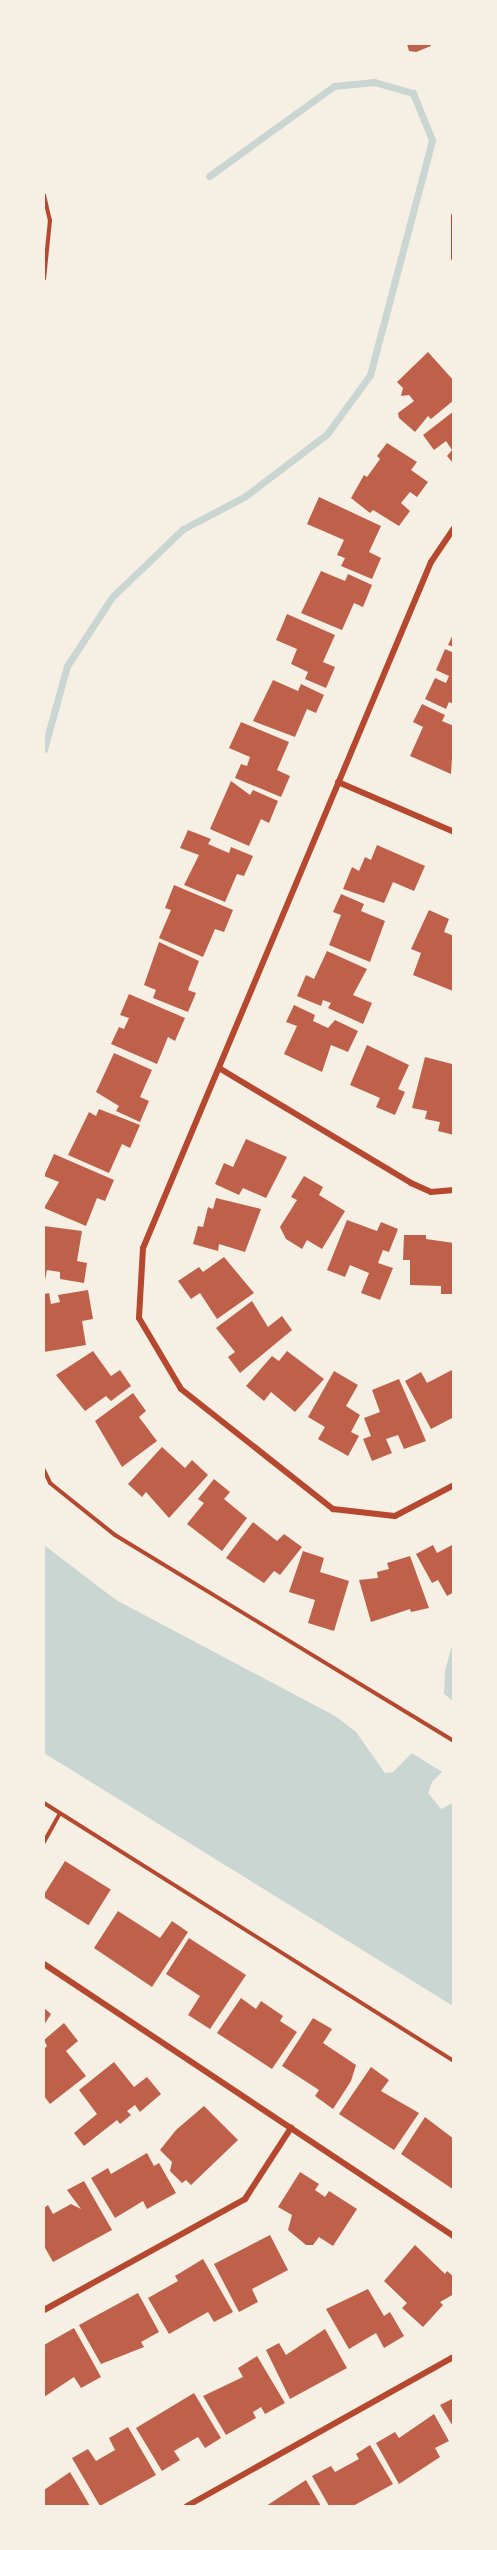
<!DOCTYPE html>
<style>
body{margin:0}
#map{position:relative;width:497px;height:2550px;overflow:hidden;background:#f6efe4;font-family:"DejaVu Sans",sans-serif}
div>[style]{position:absolute}
.water>*{inset:0;background:#c9d6d2}
.stream>*{height:7px;margin:-3.5px;padding:0 3.5px;transform-origin:3.5px;border-radius:3.5px;background:#c9d6d2}
.building>*{inset:0;background:#bf614a;transform-origin:0 0}
.path>*{height:4px;margin:-2px;padding:0 2px;transform-origin:2px;border-radius:2px;background:#b5482f}
.minor>*{height:6px;margin:-3px;padding:0 3px;transform-origin:3px;border-radius:3px;background:#b5482f}
span{translate:-50% -50%;white-space:nowrap;text-align:center;line-height:1.15;-webkit-text-stroke:4.5px #f6efe4;paint-order:stroke}
.frame{position:absolute;inset:0;border:45px solid #f6efe4;pointer-events:none}
</style>
<div id="map">
<div class="water">
<div style="clip-path:polygon(44px 1545px,116px 1600px,335px 1716px,356px 1732px,385px 1773px,393px 1772px,412px 1753px,442px 1772px,432px 1782px,428px 1793px,441px 1809px,453px 1803px,453px 2006px,44px 1753px)"></div>
<div style="clip-path:polygon(453px 1642px,453px 1701px,444px 1694px,445px 1671px)"></div>
</div>
<div class="stream">
<div style="left:44px;top:749px;width:86px;rotate:-74.5deg"></div>
<div style="left:67px;top:666px;width:82px;rotate:-56.9deg"></div>
<div style="left:112px;top:597px;width:98px;rotate:-43.8deg"></div>
<div style="left:183px;top:529px;width:69px;rotate:-27.7deg"></div>
<div style="left:244px;top:497px;width:104px;rotate:-37.2deg"></div>
<div style="left:327px;top:434px;width:73px;rotate:-53.9deg"></div>
<div style="left:370px;top:375px;width:243px;rotate:-75.2deg"></div>
<div style="left:432px;top:140px;width:51px;rotate:-112deg"></div>
<div style="left:413px;top:93px;width:41px;rotate:-164.2deg"></div>
<div style="left:374px;top:82px;width:40px;rotate:174.3deg"></div>
<div style="left:334px;top:86px;width:154px;rotate:144.2deg"></div>
</div>
<div class="building">
<div style="clip-path:polygon(407px 44px,430px 44px,431px 46px,416px 52px,409px 51px)"></div>
<div style="clip-path:polygon(428px 352px,454px 381px,454px 400px,431px 419px,428px 416px,415px 432px,399px 418px,398px 413px,414px 401px,409px 395px,401px 396px,403px 388px,397px 382px)"></div>
<div style="clip-path:polygon(454px 411px,454px 464px,447px 456px,452px 450px,446px 441px,434px 450px,423px 435px)"></div>
<div style="clip-path:polygon(387px 443px,417px 462px,411px 470px,428px 482px,417px 497px,410px 492px,401px 503px,410px 511px,399px 526px,373px 510px,370px 513px,351px 498px,364px 475px,367px 477px,380px 459px,377px 456px)"></div>
<div style="clip-path:polygon(319px 497px,381px 526px,369px 552px,381px 558px,372px 579px,341px 566px,345px 558px,337px 555px,344px 540px,307px 524px)"></div>
<div style="clip-path:polygon(321px 571px,345px 581px,348px 574px,372px 585px,363px 607px,354px 603px,342px 630px,301px 613px)"></div>
<div style="clip-path:polygon(287px 614px,335px 635px,323px 662px,335px 667px,326px 688px,305px 679px,308px 672px,291px 664px,297px 649px,276px 640px)"></div>
<div style="clip-path:polygon(454px 632px,454px 647px,448px 645px)"></div>
<div style="clip-path:polygon(445px 649px,454px 653px,454px 704px,449px 702px,446px 709px,425px 699px,435px 678px,446px 683px,449px 676px,436px 670px)"></div>
<div style="clip-path:polygon(273px 680px,298px 691px,301px 684px,324px 695px,316px 713px,307px 709px,295px 737px,253px 721px)"></div>
<div style="clip-path:polygon(422px 704px,445px 715px,442px 721px,454px 726px,451px 774px,410px 756px,423px 727px,413px 722px)"></div>
<div style="clip-path:polygon(241px 722px,289px 742px,277px 770px,290px 776px,281px 797px,235px 778px,241px 764px,247px 766px,250px 757px,229px 748px)"></div>
<div style="clip-path:polygon(231px 781px,250px 795px,253px 790px,278px 801px,269px 823px,261px 819px,249px 846px,210px 829px)"></div>
<div style="clip-path:polygon(188px 830px,211px 839px,208px 844px,229px 853px,231px 847px,253px 856px,244px 876px,237px 874px,225px 902px,184px 885px,199px 855px,180px 848px)"></div>
<div style="clip-path:polygon(377px 845px,425px 866px,414px 891px,393px 882px,384px 903px,343px 889px,352px 867px,359px 871px,365px 857px,371px 860px)"></div>
<div style="clip-path:polygon(174px 885px,233px 910px,224px 932px,215px 929px,203px 957px,159px 938px,171px 910px,165px 908px)"></div>
<div style="clip-path:polygon(341px 894px,364px 904px,361px 911px,385px 921px,370px 962px,329px 945px,341px 915px,333px 912px)"></div>
<div style="clip-path:polygon(429px 910px,449px 919px,444px 932px,454px 936px,453px 991px,413px 975px,421px 953px,411px 949px)"></div>
<div style="clip-path:polygon(159px 942px,199px 961px,188px 990px,196px 993px,188px 1012px,153px 998px,156px 990px,144px 985px)"></div>
<div style="clip-path:polygon(327px 951px,367px 969px,353px 995px,372px 1003px,363px 1024px,328px 1008px,331px 1003px,323px 1000px,321px 1006px,297px 996px,306px 975px,314px 979px)"></div>
<div style="clip-path:polygon(129px 994px,185px 1018px,175px 1041px,168px 1037px,157px 1064px,111px 1044px,119px 1027px,124px 1029px,129px 1018px,120px 1015px)"></div>
<div style="clip-path:polygon(294px 1005px,315px 1015px,313px 1021px,328px 1028px,335px 1020px,358px 1031px,348px 1052px,331px 1045px,322px 1072px,284px 1054px,297px 1026px,286px 1022px)"></div>
<div style="clip-path:polygon(367px 1045px,409px 1065px,398px 1089px,405px 1092px,395px 1115px,376px 1107px,380px 1098px,350px 1085px)"></div>
<div style="clip-path:polygon(114px 1053px,152px 1070px,140px 1097px,149px 1101px,140px 1122px,116px 1111px,119px 1106px,96px 1092px)"></div>
<div style="clip-path:polygon(425px 1057px,452px 1064px,454px 1135px,438px 1131px,440px 1122px,425px 1119px,427px 1111px,412px 1108px)"></div>
<div style="clip-path:polygon(99px 1109px,140px 1125px,130px 1148px,122px 1144px,109px 1173px,68px 1155px,89px 1112px,96px 1116px)"></div>
<div style="clip-path:polygon(246px 1139px,287px 1157px,266px 1198px,243px 1188px,239px 1195px,215px 1184px,224px 1163px,233px 1167px)"></div>
<div style="clip-path:polygon(54px 1154px,114px 1180px,105px 1201px,97px 1198px,86px 1226px,44px 1208px,59px 1182px,44px 1176px)"></div>
<div style="clip-path:polygon(304px 1176px,323px 1187px,319px 1195px,345px 1211px,322px 1249px,307px 1240px,302px 1249px,286px 1239px,280px 1227px,297px 1200px,291px 1197px)"></div>
<div style="clip-path:polygon(216px 1198px,261px 1209px,245px 1252px,219px 1244px,218px 1251px,193px 1244px,198px 1226px,203px 1227px,208px 1207px,213px 1209px)"></div>
<div style="clip-path:polygon(347px 1220px,377px 1231px,381px 1222px,398px 1229px,389px 1252px,383px 1250px,378px 1263px,393px 1268px,380px 1300px,361px 1293px,369px 1273px,350px 1265px,345px 1277px,327px 1270px)"></div>
<div style="clip-path:polygon(44px 1226px,82px 1231px,77px 1261px,87px 1263px,84px 1283px,60px 1279px,60px 1272px,47px 1270px,44px 1285px)"></div>
<div style="clip-path:polygon(404px 1235px,426px 1235px,426px 1239px,454px 1243px,454px 1294px,441px 1294px,441px 1286px,410px 1285px,410px 1260px,403px 1260px)"></div>
<div style="clip-path:polygon(224px 1257px,254px 1293px,217px 1319px,200px 1293px,191px 1299px,178px 1281px,199px 1267px,203px 1272px)"></div>
<div style="clip-path:polygon(88px 1290px,93px 1319px,82px 1321px,86px 1345px,44px 1352px,44px 1294px,49px 1293px,51px 1304px,60px 1302px,58px 1295px)"></div>
<div style="clip-path:polygon(252px 1301px,268px 1327px,282px 1316px,292px 1330px,240px 1373px,228px 1357px,235px 1352px,216px 1328px)"></div>
<div style="clip-path:polygon(93px 1351px,111px 1376px,120px 1370px,131px 1386px,111px 1401px,106px 1396px,85px 1411px,56px 1375px)"></div>
<div style="clip-path:polygon(287px 1351px,324px 1379px,295px 1412px,271px 1392px,264px 1401px,246px 1386px,272px 1356px,279px 1361px)"></div>
<div style="clip-path:polygon(452px 1370px,454px 1417px,431px 1429px,405px 1381px,421px 1372px,427px 1383px)"></div>
<div style="clip-path:polygon(334px 1371px,358px 1385px,346px 1406px,360px 1415px,351px 1432px,359px 1436px,348px 1456px,318px 1439px,325px 1427px,308px 1417px)"></div>
<div style="clip-path:polygon(399px 1379px,426px 1441px,404px 1449px,398px 1435px,386px 1439px,392px 1453px,372px 1461px,363px 1439px,371px 1436px,364px 1418px,380px 1412px,372px 1390px)"></div>
<div style="clip-path:polygon(133px 1393px,146px 1411px,139px 1417px,157px 1441px,122px 1467px,95px 1421px)"></div>
<div style="clip-path:polygon(162px 1447px,185px 1468px,192px 1460px,208px 1475px,169px 1518px,146px 1492px,142px 1497px,128px 1484px)"></div>
<div style="clip-path:polygon(214px 1479px,230px 1492px,224px 1499px,247px 1518px,222px 1551px,187px 1524px,204px 1503px,198px 1499px)"></div>
<div style="clip-path:polygon(253px 1522px,277px 1541px,284px 1534px,302px 1547px,280px 1575px,274px 1571px,264px 1583px,226px 1558px)"></div>
<div style="clip-path:polygon(454px 1544px,454px 1592px,447px 1596px,438px 1580px,432px 1583px,416px 1554px,433px 1545px,437px 1553px)"></div>
<div style="clip-path:polygon(303px 1551px,324px 1558px,320px 1572px,349px 1581px,334px 1631px,308px 1623px,315px 1600px,289px 1592px)"></div>
<div style="clip-path:polygon(410px 1556px,429px 1608px,411px 1612px,410px 1609px,371px 1622px,359px 1580px,378px 1578px,377px 1572px,389px 1569px,387px 1563px)"></div>
<div style="left:65px;top:1861px;width:54px;height:42px;rotate:32deg"></div>
<div style="clip-path:polygon(118px 1911px,160px 1938px,172px 1921px,188px 1932px,152px 1987px,94px 1948px)"></div>
<div style="clip-path:polygon(189px 1938px,246px 1975px,210px 2029px,188px 2015px,200px 1996px,166px 1974px)"></div>
<div style="clip-path:polygon(241px 1998px,256px 2009px,261px 2001px,283px 2016px,280px 2021px,297px 2032px,272px 2069px,217px 2033px)"></div>
<div style="clip-path:polygon(44px 2008px,51px 2014px,44px 2025px)"></div>
<div style="clip-path:polygon(313px 2018px,332px 2029px,323px 2043px,356px 2065px,351px 2081px,333px 2109px,315px 2096px,319px 2090px,282px 2066px)"></div>
<div style="clip-path:polygon(64px 2023px,78px 2041px,66px 2051px,86px 2076px,50px 2104px,44px 2096px,44px 2049px,47px 2046px,44px 2040px)"></div>
<div style="clip-path:polygon(114px 2062px,134px 2087px,147px 2077px,161px 2094px,140px 2112px,135px 2105px,127px 2111px,131px 2115px,120px 2124px,117px 2120px,84px 2146px,74px 2133px,97px 2114px,79px 2090px)"></div>
<div style="clip-path:polygon(371px 2067px,389px 2080px,381px 2091px,419px 2113px,394px 2150px,339px 2114px)"></div>
<div style="clip-path:polygon(204px 2106px,238px 2140px,191px 2185px,186px 2180px,182px 2183px,170px 2171px,172px 2162px,160px 2150px,176px 2130px)"></div>
<div style="clip-path:polygon(425px 2117px,454px 2139px,454px 2190px,401px 2154px)"></div>
<div style="clip-path:polygon(147px 2153px,154px 2166px,159px 2163px,176px 2193px,147px 2209px,143px 2201px,115px 2218px,91px 2178px,108px 2168px,111px 2174px)"></div>
<div style="clip-path:polygon(300px 2172px,319px 2184px,315px 2190px,325px 2197px,329px 2191px,357px 2209px,333px 2246px,319px 2237px,313px 2245px,306px 2245px,288px 2230px,292px 2215px,278px 2207px)"></div>
<div style="clip-path:polygon(84px 2181px,112px 2230px,53px 2262px,44px 2246px,44px 2208px,48px 2205px,53px 2214px,71px 2204px,81px 2209px,67px 2190px)"></div>
<div style="clip-path:polygon(270px 2235px,288px 2270px,252px 2289px,258px 2302px,239px 2312px,214px 2264px)"></div>
<div style="clip-path:polygon(415px 2245px,445px 2274px,447px 2271px,454px 2277px,454px 2294px,440px 2302px,443px 2305px,423px 2327px,402px 2308px,407px 2303px,384px 2281px)"></div>
<div style="clip-path:polygon(203px 2259px,233px 2312px,214px 2322px,208px 2312px,169px 2334px,148px 2298px,178px 2281px,175px 2276px)"></div>
<div style="clip-path:polygon(368px 2289px,384px 2316px,390px 2312px,404px 2336px,384px 2348px,376px 2333px,349px 2349px,326px 2309px)"></div>
<div style="clip-path:polygon(138px 2293px,159px 2332px,141px 2342px,144px 2347px,101px 2364px,79px 2325px)"></div>
<div style="clip-path:polygon(74px 2328px,101px 2377px,81px 2388px,74px 2377px,44px 2397px,44px 2345px)"></div>
<div style="clip-path:polygon(325px 2329px,347px 2368px,290px 2399px,266px 2350px,279px 2343px,286px 2355px)"></div>
<div style="clip-path:polygon(257px 2356px,285px 2403px,265px 2414px,261px 2407px,253px 2412px,256px 2418px,226px 2435px,203px 2396px,243px 2377px,238px 2368px)"></div>
<div style="clip-path:polygon(194px 2393px,221px 2438px,205px 2448px,198px 2437px,174px 2451px,180px 2460px,162px 2471px,136px 2428px)"></div>
<div style="clip-path:polygon(454px 2398px,454px 2428px,440px 2405px)"></div>
<div style="clip-path:polygon(434px 2414px,449px 2441px,435px 2448px,440px 2457px,399px 2484px,376px 2443px,395px 2432px,399px 2438px)"></div>
<div style="clip-path:polygon(128px 2427px,156px 2475px,100px 2506px,72px 2458px,88px 2449px,96px 2461px,115px 2450px,109px 2438px)"></div>
<div style="clip-path:polygon(370px 2445px,393px 2484px,353px 2506px,329px 2506px,312px 2476px,331px 2466px,335px 2472px,359px 2459px,356px 2454px)"></div>
<div style="clip-path:polygon(70px 2472px,90px 2506px,44px 2506px,44px 2490px)"></div>
<div style="clip-path:polygon(306px 2480px,321px 2506px,259px 2506px,266px 2506px)"></div>
</div>
<div class="path">
<div style="left:44px;top:195px;width:26px;rotate:77deg"></div>
<div style="left:50px;top:220px;width:59px;rotate:95.8deg"></div>
<div style="left:44px;top:1470px;width:14px;rotate:65deg"></div>
<div style="left:50px;top:1483px;width:83px;rotate:38.7deg"></div>
<div style="left:115px;top:1535px;width:397px;rotate:31.3deg"></div>
<div style="left:44px;top:1803px;width:484px;rotate:32.2deg"></div>
<div style="left:44px;top:1842px;width:33px;rotate:-61deg"></div>
</div>
<div class="minor">
<div style="left:454px;top:216px;width:42px;rotate:90deg"></div>
<div style="left:454px;top:528px;width:41px;rotate:124.1deg"></div>
<div style="left:431px;top:562px;width:744px;rotate:112.77deg"></div>
<div style="left:143px;top:1248px;width:70px;rotate:93.3deg"></div>
<div style="left:139px;top:1318px;width:82px;rotate:59.4deg"></div>
<div style="left:181px;top:1389px;width:194px;rotate:38.3deg"></div>
<div style="left:333px;top:1509px;width:62px;rotate:6.4deg"></div>
<div style="left:395px;top:1516px;width:67px;rotate:-27.7deg"></div>
<div style="left:338px;top:782px;width:126px;rotate:23.3deg"></div>
<div style="left:219px;top:1068px;width:224px;rotate:30.9deg"></div>
<div style="left:411px;top:1183px;width:22px;rotate:24deg"></div>
<div style="left:431px;top:1192px;width:23px;rotate:-5deg"></div>
<div style="left:44px;top:1964px;width:492px;rotate:33.6deg"></div>
<div style="left:44px;top:2310px;width:230px;rotate:-28.9deg"></div>
<div style="left:245px;top:2199px;width:85px;rotate:-57.1deg"></div>
<div style="left:187px;top:2506px;width:306px;rotate:-29.2deg"></div>
</div>
<div class="frame"></div>
</div>
